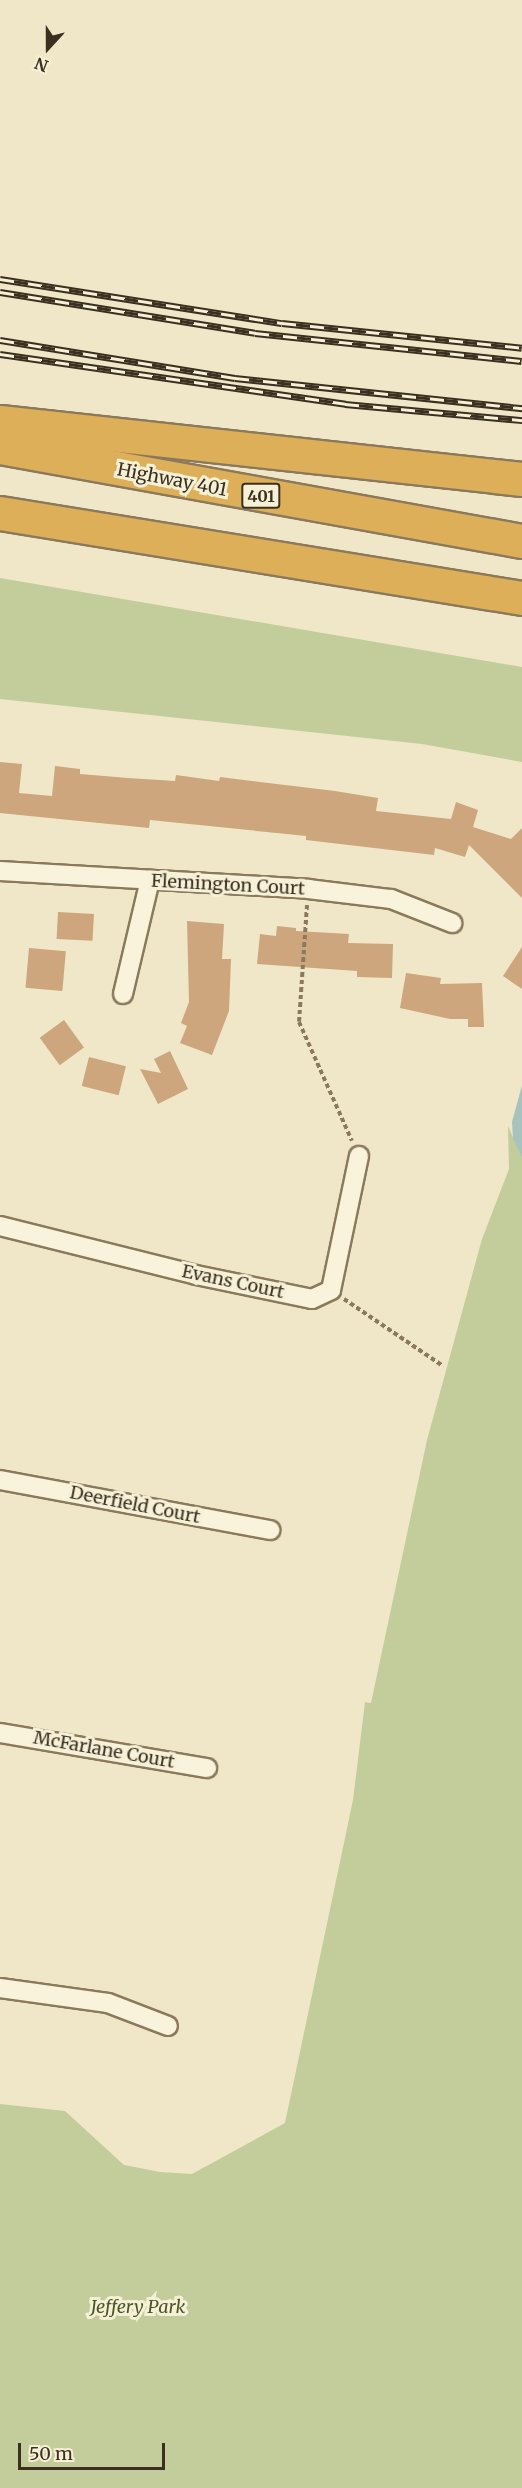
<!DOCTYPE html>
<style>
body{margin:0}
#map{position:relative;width:522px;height:2488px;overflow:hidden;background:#efe7c7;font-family:Merriweather,serif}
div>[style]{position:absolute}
.green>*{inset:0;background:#c3cd9b}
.water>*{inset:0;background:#a8c3bd}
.building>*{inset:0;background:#cda67d;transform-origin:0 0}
.path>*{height:4px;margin-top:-2px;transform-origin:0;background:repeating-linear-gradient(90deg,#8b795c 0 4.5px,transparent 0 7.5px)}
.roads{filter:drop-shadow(2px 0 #8b795c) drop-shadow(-2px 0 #8b795c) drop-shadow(0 2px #8b795c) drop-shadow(0 -2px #8b795c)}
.street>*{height:18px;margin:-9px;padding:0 9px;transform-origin:9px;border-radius:9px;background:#f9f3db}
.highway>*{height:33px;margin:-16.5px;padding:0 16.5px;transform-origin:16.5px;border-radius:16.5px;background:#ddaf59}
.rail>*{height:7px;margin-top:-3.5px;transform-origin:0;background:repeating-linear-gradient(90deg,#f6f0d7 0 14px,#3b3020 0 28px);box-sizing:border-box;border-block:2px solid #3b3020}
span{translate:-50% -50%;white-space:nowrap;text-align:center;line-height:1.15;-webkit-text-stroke:6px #f6f0d7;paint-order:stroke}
.shield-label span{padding:2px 4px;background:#f6f0d7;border:2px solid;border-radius:4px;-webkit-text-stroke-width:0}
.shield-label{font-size:16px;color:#3b3020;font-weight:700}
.street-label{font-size:18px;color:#3b3020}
.park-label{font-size:18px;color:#475826;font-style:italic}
.north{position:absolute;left:18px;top:18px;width:60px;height:60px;-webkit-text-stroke:4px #f6f0d7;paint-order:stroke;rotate:201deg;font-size:16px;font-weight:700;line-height:24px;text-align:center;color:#3b3020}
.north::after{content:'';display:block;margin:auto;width:21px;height:27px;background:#3b3020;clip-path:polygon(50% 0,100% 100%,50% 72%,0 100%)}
.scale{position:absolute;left:18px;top:2443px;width:147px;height:27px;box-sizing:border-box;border:3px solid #3b3020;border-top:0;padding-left:8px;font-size:18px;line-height:21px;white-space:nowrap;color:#3b3020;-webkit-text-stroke:4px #f6f0d7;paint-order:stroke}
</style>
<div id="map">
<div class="green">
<div style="clip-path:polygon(0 578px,522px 667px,522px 762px,422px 744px,0 699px)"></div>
<div style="clip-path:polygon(508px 1126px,522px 1158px,522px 2488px,0 2488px,0 2104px,65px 2111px,124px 2165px,160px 2172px,192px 2174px,285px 2123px,353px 1800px,365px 1702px,371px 1703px,427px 1440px,482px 1239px,509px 1169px)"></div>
</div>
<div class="water">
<div style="clip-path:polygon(522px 1085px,522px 1158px,513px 1139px,512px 1122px)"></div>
</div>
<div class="building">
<div style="clip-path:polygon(0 762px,22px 764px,19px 793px,52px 796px,55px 766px,80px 769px,80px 774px,128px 778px,175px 781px,176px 775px,219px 781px,220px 777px,335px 791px,378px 798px,376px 811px,451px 819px,456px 802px,478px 810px,473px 827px,511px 839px,522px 828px,522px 898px,469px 845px,465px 857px,435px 848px,434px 855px,306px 840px,306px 836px,150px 820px,149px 828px,0 813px)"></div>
<div style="left:58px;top:912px;width:36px;height:27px;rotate:3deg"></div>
<div style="clip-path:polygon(187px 921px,224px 924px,222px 959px,231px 959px,229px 1011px,212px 1055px,180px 1043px,187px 1026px,181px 1023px,189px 1002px)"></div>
<div style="clip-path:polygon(277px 926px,296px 928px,296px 931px,349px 934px,348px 943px,393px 944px,392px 978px,357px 977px,357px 971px,257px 964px,260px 934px,276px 936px)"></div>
<div style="clip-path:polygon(522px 947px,522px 989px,503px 976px)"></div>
<div style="left:29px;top:948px;width:37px;height:40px;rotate:5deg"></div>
<div style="clip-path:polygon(406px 973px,441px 978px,440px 984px,482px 983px,484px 1027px,468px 1027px,468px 1019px,450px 1019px,400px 1008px)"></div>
<div style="left:64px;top:1020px;width:34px;height:30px;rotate:54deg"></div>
<div style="clip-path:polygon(170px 1051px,188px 1089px,158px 1104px,140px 1069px,161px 1073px,154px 1059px)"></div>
<div style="left:89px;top:1057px;width:38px;height:30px;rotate:14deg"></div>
</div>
<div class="path">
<div style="left:307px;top:905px;width:117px;rotate:93.9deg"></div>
<div style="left:299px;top:1022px;width:130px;rotate:66deg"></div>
<div style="left:344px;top:1299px;width:120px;rotate:34.1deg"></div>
</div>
<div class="roads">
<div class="street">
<div style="left:0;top:871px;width:309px;rotate:3.3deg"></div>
<div style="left:308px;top:889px;width:84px;rotate:6.9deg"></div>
<div style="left:391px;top:899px;width:66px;rotate:21.5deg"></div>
<div style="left:123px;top:994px;width:117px;rotate:-76.7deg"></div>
<div style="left:0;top:1226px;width:202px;rotate:14deg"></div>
<div style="left:196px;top:1275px;width:118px;rotate:11.7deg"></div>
<div style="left:312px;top:1299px;width:21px;rotate:-25deg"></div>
<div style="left:331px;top:1290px;width:137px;rotate:-78.2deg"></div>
<div style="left:0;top:1480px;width:275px;rotate:10.5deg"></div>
<div style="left:0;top:1733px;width:210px;rotate:9.6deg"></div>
<div style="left:0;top:1988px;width:109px;rotate:7.9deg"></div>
<div style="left:108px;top:2003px;width:64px;rotate:21deg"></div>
</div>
<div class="highway">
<div style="left:0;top:422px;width:525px;rotate:6.23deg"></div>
<div style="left:0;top:447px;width:530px;rotate:10.21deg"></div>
<div style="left:0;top:513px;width:529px;rotate:9.25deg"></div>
</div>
</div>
<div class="rail">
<div style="left:0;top:279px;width:285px;rotate:8.9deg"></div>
<div style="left:282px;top:323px;width:241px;rotate:5.9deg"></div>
<div style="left:0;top:292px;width:258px;rotate:9.1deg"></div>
<div style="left:255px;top:333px;width:268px;rotate:6deg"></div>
<div style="left:0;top:340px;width:238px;rotate:9.2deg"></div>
<div style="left:235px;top:378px;width:289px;rotate:6deg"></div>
<div style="left:0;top:354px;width:349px;rotate:8.2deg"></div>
<div style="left:345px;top:404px;width:178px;rotate:5.2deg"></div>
</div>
<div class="shield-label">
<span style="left:261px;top:496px">401</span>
</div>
<div class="street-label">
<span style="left:172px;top:480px;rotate:11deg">Highway 401</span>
<span style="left:228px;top:885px;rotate:3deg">Flemington Court</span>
<span style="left:233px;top:1282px;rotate:12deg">Evans Court</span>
<span style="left:135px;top:1505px;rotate:11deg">Deerfield Court</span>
<span style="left:104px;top:1750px;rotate:10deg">McFarlane Court</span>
</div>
<div class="park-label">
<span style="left:138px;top:2307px">Jeffery Park</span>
</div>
<div class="north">N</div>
<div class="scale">50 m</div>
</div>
